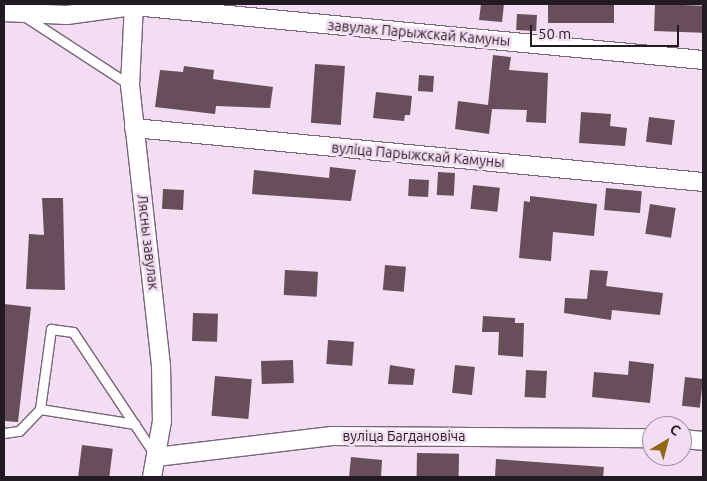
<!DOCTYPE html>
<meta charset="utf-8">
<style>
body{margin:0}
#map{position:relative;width:707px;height:481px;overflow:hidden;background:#f3ddf3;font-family:Ubuntu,sans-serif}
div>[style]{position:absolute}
.building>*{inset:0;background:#674e5a;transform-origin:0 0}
.roads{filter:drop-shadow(1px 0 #786579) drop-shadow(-1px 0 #786579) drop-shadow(0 1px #786579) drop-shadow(0 -1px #786579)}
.service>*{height:9px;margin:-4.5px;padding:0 4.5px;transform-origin:4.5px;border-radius:4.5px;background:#fff}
.minor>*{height:18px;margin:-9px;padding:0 9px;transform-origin:9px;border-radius:9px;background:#fff}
span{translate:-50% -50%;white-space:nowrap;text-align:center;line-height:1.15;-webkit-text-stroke:5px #f3ddf3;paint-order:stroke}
.street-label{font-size:14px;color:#231b23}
.frame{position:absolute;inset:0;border:5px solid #231b23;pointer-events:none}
.north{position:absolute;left:642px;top:416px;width:50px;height:50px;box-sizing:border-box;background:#f3ddf3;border:1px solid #a08fa0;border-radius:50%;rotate:37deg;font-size:14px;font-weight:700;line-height:20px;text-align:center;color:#231b23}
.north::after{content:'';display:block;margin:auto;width:18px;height:22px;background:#946813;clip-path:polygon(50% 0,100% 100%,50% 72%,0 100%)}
.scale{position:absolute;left:530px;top:25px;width:149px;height:22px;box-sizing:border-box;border:2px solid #231b23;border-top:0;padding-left:6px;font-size:15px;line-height:18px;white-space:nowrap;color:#231b23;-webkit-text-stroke:4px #f3ddf3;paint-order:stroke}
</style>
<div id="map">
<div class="building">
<div style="clip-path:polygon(481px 4px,504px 4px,502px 22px,479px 20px)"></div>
<div style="left:548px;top:4px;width:66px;height:19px"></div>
<div style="left:655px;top:4px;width:48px;height:27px;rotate:2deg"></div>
<div style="left:517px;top:14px;width:20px;height:16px;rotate:3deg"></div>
<div style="clip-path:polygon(493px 55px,511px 57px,509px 70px,548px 73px,546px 123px,526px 122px,527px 110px,492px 109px,489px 134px,455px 129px,458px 101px,488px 105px)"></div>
<div style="left:315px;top:64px;width:30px;height:59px;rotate:4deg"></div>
<div style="clip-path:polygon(184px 66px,214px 70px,213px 79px,219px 80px,273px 87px,270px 108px,216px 106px,215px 114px,155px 107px,160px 70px,183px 72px)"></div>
<div style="left:419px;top:75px;width:15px;height:16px;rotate:4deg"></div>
<div style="clip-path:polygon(376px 92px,412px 96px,410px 115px,405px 115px,404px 121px,373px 118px)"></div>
<div style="clip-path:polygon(581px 112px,611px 114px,610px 126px,627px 128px,625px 146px,579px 143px)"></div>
<div style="left:649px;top:117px;width:26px;height:25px;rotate:7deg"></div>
<div style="clip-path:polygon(330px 167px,356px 170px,351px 201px,252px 194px,254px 170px,329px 178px)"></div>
<div style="left:438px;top:172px;width:17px;height:23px;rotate:3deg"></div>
<div style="left:409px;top:179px;width:20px;height:17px;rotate:3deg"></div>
<div style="left:473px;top:185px;width:27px;height:24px;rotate:6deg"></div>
<div style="left:606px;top:188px;width:36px;height:22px;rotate:5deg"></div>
<div style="left:184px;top:190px;width:20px;height:21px;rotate:93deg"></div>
<div style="clip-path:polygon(530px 196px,597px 204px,594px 236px,553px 232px,551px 261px,519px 258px,524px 201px,530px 202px)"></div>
<div style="clip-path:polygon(42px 198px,63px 198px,65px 290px,26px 289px,29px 234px,44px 235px)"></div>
<div style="left:650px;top:204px;width:26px;height:30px;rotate:9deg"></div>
<div style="left:385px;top:265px;width:21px;height:25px;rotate:5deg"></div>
<div style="left:285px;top:270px;width:33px;height:25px;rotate:3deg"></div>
<div style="clip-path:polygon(590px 270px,608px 271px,606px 286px,663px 293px,660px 315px,612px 310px,611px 320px,564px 313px,565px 298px,587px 299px)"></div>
<div style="clip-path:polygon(4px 304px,31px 307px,18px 422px,4px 421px)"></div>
<div style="left:193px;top:313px;width:25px;height:28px;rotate:2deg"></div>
<div style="clip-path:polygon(483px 316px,515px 318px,515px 323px,524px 323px,523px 357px,498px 355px,499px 332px,482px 332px)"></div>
<div style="left:328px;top:340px;width:26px;height:24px;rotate:4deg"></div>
<div style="left:293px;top:360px;width:23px;height:32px;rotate:88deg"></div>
<div style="clip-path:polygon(629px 361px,654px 364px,650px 403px,592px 397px,594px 372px,628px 375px)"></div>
<div style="clip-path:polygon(390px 365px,415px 369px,413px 385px,388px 384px)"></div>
<div style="left:455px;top:365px;width:20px;height:28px;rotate:6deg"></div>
<div style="left:526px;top:370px;width:21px;height:27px;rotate:3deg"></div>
<div style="left:215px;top:376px;width:37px;height:40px;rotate:5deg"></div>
<div style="left:685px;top:377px;width:18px;height:29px;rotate:6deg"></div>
<div style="left:82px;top:445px;width:31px;height:31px;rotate:7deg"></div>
<div style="left:417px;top:453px;width:42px;height:24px;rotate:1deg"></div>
<div style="clip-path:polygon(351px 457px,382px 460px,381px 477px,349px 477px)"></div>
<div style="clip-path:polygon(496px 459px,604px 467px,603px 477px,495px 477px)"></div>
</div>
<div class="roads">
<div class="service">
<div style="left:24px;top:16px;width:126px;rotate:33.1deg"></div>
<div style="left:40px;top:409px;width:96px;rotate:9deg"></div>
<div style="left:4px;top:433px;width:15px;rotate:-8deg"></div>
<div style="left:19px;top:431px;width:30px;rotate:-46deg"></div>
<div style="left:40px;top:409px;width:81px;rotate:-82.2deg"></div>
<div style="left:51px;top:329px;width:22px;rotate:8deg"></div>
<div style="left:73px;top:332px;width:148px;rotate:56.3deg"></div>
</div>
<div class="minor">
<div style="left:134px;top:4px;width:81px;rotate:92.8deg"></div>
<div style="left:130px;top:85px;width:282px;rotate:83.7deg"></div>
<div style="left:161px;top:365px;width:56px;rotate:89deg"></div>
<div style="left:162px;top:421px;width:57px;rotate:100.1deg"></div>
<div style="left:4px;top:12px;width:63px;rotate:2.7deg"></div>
<div style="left:67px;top:15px;width:68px;rotate:-7.7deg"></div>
<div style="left:134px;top:6px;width:572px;rotate:5.42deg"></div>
<div style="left:134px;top:128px;width:572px;rotate:5.42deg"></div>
<div style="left:682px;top:439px;width:21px;rotate:5deg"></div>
<div style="left:156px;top:457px;width:177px;rotate:-6.8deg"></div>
<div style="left:332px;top:436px;width:320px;rotate:0.4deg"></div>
</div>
</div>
<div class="street-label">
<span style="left:419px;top:33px;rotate:5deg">завулак Парыжскай Камуны</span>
<span style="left:418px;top:155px;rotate:5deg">вуліца Парыжскай Камуны</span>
<span style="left:148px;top:242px;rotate:83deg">Лясны завулак</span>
<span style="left:404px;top:436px">вуліца Багдановіча</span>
</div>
<div class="frame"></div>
<div class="north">С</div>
<div class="scale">50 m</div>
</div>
